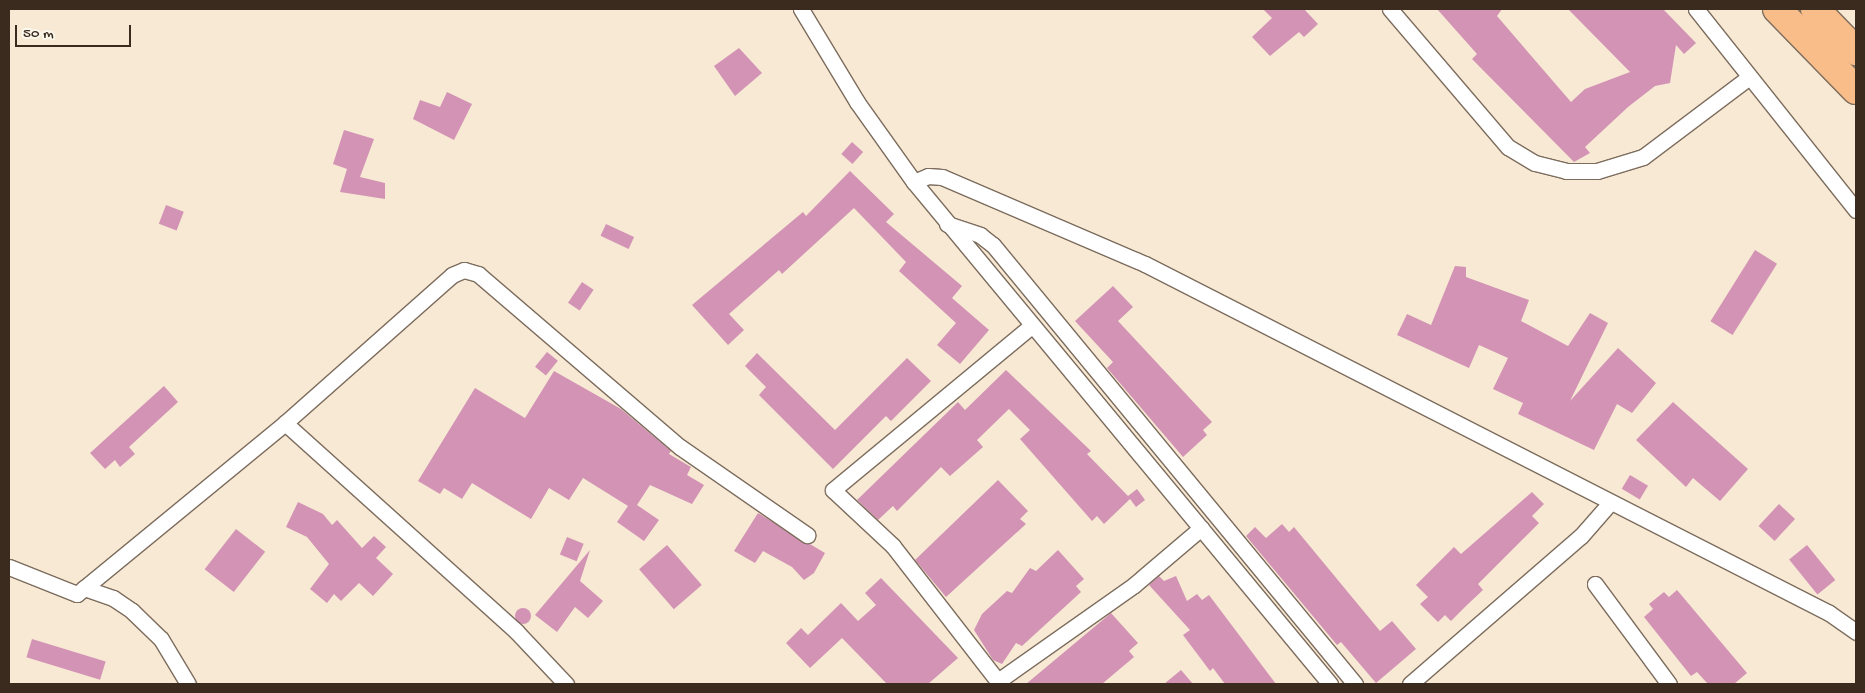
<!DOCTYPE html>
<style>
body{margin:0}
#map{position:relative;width:1865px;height:693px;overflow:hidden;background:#f7e9d4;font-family:"Gochi Hand",sans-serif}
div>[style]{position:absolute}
.building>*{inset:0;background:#d393b5;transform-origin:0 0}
.round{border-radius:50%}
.roads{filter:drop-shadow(1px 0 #7d6d5e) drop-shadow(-1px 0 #7d6d5e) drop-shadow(0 1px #7d6d5e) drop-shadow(0 -1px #7d6d5e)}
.street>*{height:15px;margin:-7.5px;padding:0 7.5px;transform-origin:7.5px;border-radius:7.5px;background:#fff}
.highway>*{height:28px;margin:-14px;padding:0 14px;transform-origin:14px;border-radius:14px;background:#f8bd88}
span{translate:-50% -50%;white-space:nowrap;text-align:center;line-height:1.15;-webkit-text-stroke:4px #fbf7ec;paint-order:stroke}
.frame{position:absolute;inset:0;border:10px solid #3b2a1e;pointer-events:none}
.scale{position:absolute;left:15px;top:25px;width:116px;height:22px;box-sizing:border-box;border:2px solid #3b2a1e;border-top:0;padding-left:6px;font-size:15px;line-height:18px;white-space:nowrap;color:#3b2a1e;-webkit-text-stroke:4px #fbf7ec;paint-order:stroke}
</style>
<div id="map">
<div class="building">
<div style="clip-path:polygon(1263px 9px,1304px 9px,1318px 24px,1304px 37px,1299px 32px,1270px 56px,1252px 37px,1272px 18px)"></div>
<div style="clip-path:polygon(1437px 9px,1502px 9px,1497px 16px,1571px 102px,1585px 89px,1630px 72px,1568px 9px,1663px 9px,1696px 43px,1684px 54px,1676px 45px,1670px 83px,1655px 86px,1628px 107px,1585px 147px,1590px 153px,1574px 162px,1472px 59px,1477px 54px)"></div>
<div style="clip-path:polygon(739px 48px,762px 73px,735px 96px,714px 66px)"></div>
<div style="clip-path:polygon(447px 92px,472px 104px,454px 140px,413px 119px,420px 100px,440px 107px)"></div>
<div style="clip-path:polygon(344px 130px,374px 139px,360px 177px,385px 183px,385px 199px,340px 192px,347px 169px,333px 164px)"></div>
<div style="left:852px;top:142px;width:15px;height:16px;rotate:42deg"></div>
<div style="clip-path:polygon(850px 171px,894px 214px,886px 222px,962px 286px,952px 298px,989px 330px,960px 364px,937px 345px,956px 323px,899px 271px,906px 262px,854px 208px,782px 274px,779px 270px,729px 314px,744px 330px,728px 345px,692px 305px,803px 212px,806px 216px)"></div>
<div style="left:166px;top:205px;width:19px;height:20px;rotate:21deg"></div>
<div style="left:606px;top:224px;width:31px;height:13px;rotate:25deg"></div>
<div style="left:1755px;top:250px;width:26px;height:84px;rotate:32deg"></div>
<div style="clip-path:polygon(1455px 266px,1466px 267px,1466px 277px,1529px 300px,1521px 321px,1568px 346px,1590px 313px,1608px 323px,1570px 401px,1618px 348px,1656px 383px,1632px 413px,1617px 404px,1594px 450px,1518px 414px,1523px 403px,1493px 389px,1508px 358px,1479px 345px,1469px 368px,1397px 335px,1407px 314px,1431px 325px)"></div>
<div style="left:582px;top:282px;width:14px;height:25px;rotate:34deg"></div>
<div style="clip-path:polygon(1113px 286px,1133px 307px,1118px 321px,1212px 422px,1203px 430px,1207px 435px,1183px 457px,1107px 368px,1113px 362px,1075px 321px)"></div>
<div style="left:547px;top:352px;width:14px;height:19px;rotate:39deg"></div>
<div style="clip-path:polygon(757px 353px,835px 430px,907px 358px,931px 381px,891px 421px,886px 416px,833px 469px,759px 395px,766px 387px,745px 366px)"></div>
<div style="clip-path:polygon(1006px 370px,1091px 451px,1087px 454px,1128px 496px,1137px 489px,1145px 500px,1136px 507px,1130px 499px,1104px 524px,1097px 516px,1092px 521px,1020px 439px,1030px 430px,1009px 409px,977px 440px,983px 447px,950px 476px,941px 467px,897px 511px,893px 506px,878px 520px,857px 500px,958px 402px,965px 410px)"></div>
<div style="clip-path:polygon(554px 371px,621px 409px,671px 451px,669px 454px,691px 467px,687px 475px,704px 485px,692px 504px,650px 485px,637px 505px,659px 520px,644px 541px,617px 522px,628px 506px,583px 478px,569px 500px,549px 488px,531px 519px,472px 483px,462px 499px,444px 488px,440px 494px,418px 481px,475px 388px,525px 418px)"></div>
<div style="clip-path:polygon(164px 386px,178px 402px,129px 447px,135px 454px,120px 467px,115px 460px,105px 469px,90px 453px)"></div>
<div style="clip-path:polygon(1673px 402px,1748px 469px,1720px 501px,1693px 478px,1686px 487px,1636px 440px)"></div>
<div style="left:1630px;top:475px;width:21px;height:16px;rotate:31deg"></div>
<div style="clip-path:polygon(998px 480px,1028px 511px,1020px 519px,1026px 524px,946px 597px,915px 560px)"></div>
<div style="clip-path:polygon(1532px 492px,1544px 504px,1532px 516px,1539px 523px,1478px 584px,1483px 590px,1467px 605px,1451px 621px,1445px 615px,1438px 622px,1420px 604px,1428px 597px,1416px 585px,1454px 547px,1461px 554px)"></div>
<div style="clip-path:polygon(298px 502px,323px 514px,332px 525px,337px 520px,362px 548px,374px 536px,386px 547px,376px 558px,393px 574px,373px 596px,359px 583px,341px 601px,334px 594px,327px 603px,310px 589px,329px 564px,307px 537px,286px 527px)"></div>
<div style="left:1779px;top:504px;width:22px;height:30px;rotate:43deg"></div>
<div style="clip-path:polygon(758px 513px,825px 553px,814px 573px,804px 580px,792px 567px,763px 551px,755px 563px,734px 551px)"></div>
<div style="clip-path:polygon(1282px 524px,1289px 532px,1294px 527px,1380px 631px,1392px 621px,1416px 649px,1376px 683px,1341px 642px,1337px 645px,1246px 536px,1255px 527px,1266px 538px)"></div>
<div style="left:236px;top:529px;width:37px;height:51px;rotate:38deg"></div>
<div style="left:567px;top:537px;width:18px;height:19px;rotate:22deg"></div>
<div style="left:667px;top:545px;width:53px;height:37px;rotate:49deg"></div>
<div style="left:1807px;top:545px;width:45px;height:23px;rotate:51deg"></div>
<div style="clip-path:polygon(590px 550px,580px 581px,603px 601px,588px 618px,575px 607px,557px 632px,535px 615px)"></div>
<div style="clip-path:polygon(1058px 550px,1084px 579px,1076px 586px,1081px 592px,1022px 646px,1016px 643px,1002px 664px,993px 660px,974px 630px,982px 614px,1007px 591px,1012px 593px,1030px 568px,1036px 571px)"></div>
<div style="clip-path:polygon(1159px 576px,1164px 581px,1176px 576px,1187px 601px,1197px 594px,1202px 600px,1209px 595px,1276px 684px,1225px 684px,1213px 668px,1210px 671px,1183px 635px,1190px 630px,1149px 585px)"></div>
<div style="clip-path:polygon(881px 578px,958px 658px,928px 684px,887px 684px,842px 638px,810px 668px,786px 643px,801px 628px,808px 635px,841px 603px,858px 621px,876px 605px,865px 593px)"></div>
<div style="clip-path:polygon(1677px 590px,1747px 673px,1734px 684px,1708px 684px,1697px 672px,1691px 676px,1644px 617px,1653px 609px,1649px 604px,1664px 592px,1669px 597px)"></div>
<div class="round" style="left:515px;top:608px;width:16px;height:16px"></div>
<div style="clip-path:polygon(1111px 613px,1138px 643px,1129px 651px,1134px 657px,1102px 684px,1026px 684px)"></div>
<div style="left:32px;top:639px;width:77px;height:19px;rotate:17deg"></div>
<div style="clip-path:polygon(1181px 670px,1193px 684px,1164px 684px)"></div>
</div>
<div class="roads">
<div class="street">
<div style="left:801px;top:9px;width:109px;rotate:58.9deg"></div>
<div style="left:857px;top:102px;width:98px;rotate:54.5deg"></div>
<div style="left:914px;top:182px;width:652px;rotate:50.35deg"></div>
<div style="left:1390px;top:9px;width:182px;rotate:49.5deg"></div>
<div style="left:1508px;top:147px;width:31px;rotate:31deg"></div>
<div style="left:1535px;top:163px;width:32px;rotate:14deg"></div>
<div style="left:1566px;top:171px;width:31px"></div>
<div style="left:1597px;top:171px;width:48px;rotate:-16.9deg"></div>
<div style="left:1643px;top:157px;width:131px;rotate:-37deg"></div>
<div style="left:1696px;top:9px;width:257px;rotate:51.5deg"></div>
<div style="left:914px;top:182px;width:15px;rotate:-23deg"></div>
<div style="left:928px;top:176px;width:14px;rotate:4deg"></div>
<div style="left:942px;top:177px;width:221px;rotate:23.2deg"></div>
<div style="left:1145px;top:264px;width:768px;rotate:27.03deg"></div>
<div style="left:1829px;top:613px;width:33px;rotate:35deg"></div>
<div style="left:947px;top:224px;width:35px;rotate:18deg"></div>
<div style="left:980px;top:235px;width:16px;rotate:38deg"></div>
<div style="left:993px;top:245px;width:569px;rotate:50.49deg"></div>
<div style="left:285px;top:423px;width:311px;rotate:42deg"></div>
<div style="left:516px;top:631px;width:73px;rotate:46.7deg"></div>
<div style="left:9px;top:567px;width:73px;rotate:21.7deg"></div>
<div style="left:77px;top:594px;width:269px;rotate:-39.4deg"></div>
<div style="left:285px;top:423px;width:223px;rotate:-41.5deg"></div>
<div style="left:452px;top:275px;width:13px;rotate:-23deg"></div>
<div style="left:464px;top:270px;width:15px;rotate:16deg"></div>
<div style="left:478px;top:274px;width:266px;rotate:40.6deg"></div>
<div style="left:680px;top:447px;width:155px;rotate:34.7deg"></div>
<div style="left:1595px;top:584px;width:124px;rotate:53.5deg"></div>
<div style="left:84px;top:588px;width:31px;rotate:19deg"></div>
<div style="left:113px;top:598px;width:23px;rotate:34deg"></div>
<div style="left:132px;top:611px;width:40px;rotate:44deg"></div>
<div style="left:161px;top:639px;width:52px;rotate:59deg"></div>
<div style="left:998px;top:681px;width:166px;rotate:-35.2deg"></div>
<div style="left:1134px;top:585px;width:88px;rotate:-40.4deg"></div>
<div style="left:1000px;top:684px;width:175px;rotate:-127.8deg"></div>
<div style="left:893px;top:546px;width:82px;rotate:-137deg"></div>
<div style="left:833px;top:490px;width:257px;rotate:-39.6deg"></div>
<div style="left:1410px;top:684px;width:226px;rotate:-40.9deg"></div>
<div style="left:1581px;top:536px;width:43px;rotate:-48.8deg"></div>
</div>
<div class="highway">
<div style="left:1777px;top:9px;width:113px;rotate:45.7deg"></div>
<div style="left:1815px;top:9px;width:59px;rotate:45.7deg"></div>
</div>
</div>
<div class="frame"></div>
<div class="scale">50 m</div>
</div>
